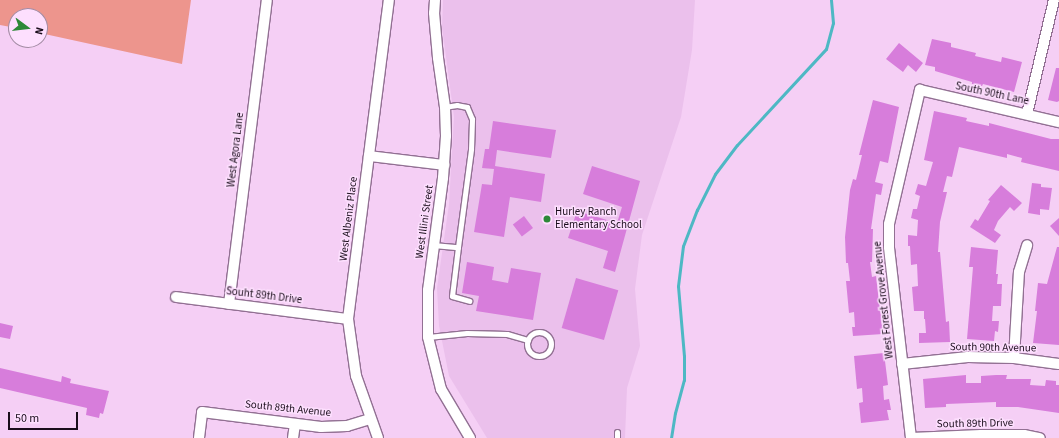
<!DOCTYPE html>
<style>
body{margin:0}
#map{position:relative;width:1059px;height:438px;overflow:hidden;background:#f5cff5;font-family:"Source Sans 3",sans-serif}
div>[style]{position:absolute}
.built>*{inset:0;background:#ebc0ec}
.green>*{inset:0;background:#ed958d}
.stream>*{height:3px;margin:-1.5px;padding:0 1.5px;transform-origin:1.5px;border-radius:1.5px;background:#4eb8c4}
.building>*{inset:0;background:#d77ddb;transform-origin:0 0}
.roads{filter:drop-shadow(1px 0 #927093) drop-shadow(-1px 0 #927093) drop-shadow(0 1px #927093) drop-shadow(0 -1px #927093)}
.lane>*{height:5px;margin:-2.5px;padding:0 2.5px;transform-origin:2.5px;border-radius:2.5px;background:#fff}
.lane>.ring{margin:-2.5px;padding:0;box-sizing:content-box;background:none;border:5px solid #fff;border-radius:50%}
.street>*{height:10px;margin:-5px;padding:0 5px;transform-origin:5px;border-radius:5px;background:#fff}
.dots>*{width:11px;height:11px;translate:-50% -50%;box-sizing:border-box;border:2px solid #fddffe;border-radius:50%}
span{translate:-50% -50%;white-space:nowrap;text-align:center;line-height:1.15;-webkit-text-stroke:3px #fddffe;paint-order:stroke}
.street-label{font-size:11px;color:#1a0d1b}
.poi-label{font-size:11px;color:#1a0d1b}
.left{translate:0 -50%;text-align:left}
.north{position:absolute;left:8px;top:8px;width:40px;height:40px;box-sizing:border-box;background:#fddffe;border:1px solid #a28ba3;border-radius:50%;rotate:105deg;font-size:11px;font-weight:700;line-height:16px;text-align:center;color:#1a0d1b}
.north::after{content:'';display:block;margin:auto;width:14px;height:18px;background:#2d8838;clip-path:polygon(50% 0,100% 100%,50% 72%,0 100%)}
.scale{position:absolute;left:8px;top:412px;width:70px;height:18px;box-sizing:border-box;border:2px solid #1a0d1b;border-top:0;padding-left:5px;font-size:12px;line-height:14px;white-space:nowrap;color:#1a0d1b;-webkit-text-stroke:3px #fddffe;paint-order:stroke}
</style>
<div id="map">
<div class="built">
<div style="clip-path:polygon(443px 0,695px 0,692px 50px,681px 117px,642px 235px,635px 289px,640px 346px,627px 388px,625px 438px,487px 438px,449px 376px,439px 326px,437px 288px,449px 204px,454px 117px,442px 27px)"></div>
</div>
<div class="green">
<div style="clip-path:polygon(0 0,191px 0,182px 64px,40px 33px,40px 16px,16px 16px,16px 28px,0 25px)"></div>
</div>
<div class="stream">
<div style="left:671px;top:438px;width:25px;rotate:-81deg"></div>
<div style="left:675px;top:413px;width:34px;rotate:-75deg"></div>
<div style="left:684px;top:380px;width:24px;rotate:-90deg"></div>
<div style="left:684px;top:356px;width:70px;rotate:-94.9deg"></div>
<div style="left:678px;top:286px;width:40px;rotate:-82.9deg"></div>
<div style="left:683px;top:246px;width:39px;rotate:-69deg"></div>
<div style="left:697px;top:210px;width:40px;rotate:-63.4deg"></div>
<div style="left:715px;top:174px;width:36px;rotate:-53deg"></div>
<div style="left:737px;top:145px;width:131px;rotate:-47.2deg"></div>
<div style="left:826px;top:49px;width:27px;rotate:-75deg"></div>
<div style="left:833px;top:23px;width:23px;rotate:-95deg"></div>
</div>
<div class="building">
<div style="clip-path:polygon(932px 39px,951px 43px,951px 47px,976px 53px,975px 56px,1001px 62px,1002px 57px,1022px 62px,1014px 92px,983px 84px,982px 86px,972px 84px,972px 82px,935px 71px,935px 67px,925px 65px)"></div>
<div style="clip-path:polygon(899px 43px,923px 63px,916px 72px,908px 65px,903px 72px,886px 59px)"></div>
<div style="clip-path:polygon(1056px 68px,1059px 68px,1059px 101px,1057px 102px,1048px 100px)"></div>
<div style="clip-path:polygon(873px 100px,899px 107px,888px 163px,880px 161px,875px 182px,883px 184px,881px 195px,876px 194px,871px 229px,873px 229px,872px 262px,870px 262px,872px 277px,876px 276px,883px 334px,853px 336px,852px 327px,855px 327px,854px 312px,849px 313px,846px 281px,850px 281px,848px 263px,846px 263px,845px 237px,850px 190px,853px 179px,856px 180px,862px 155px,859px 155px)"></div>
<div style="clip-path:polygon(934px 111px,967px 118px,966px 121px,989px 126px,989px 123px,1051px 139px,1059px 139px,1059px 171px,1021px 162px,1022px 158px,1007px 154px,1007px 158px,959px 147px,952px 177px,947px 176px,943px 192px,947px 192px,940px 222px,938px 252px,940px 252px,946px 322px,949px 321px,950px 342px,919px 343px,919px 333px,926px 333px,925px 319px,924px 319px,924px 311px,914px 311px,912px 287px,918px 286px,917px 264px,911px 265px,910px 246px,908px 246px,908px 235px,917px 236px,918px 220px,911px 218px,913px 209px,917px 209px,920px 196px,915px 194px,918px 184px,926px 186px,933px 162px,924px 160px)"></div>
<div style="clip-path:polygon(493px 121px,556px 130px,551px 158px,497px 150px,495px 166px,545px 174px,541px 202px,510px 197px,504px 237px,474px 232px,482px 184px,492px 185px,494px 169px,482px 168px,485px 149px,489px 149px)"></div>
<div style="clip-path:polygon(592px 166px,640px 181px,615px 272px,603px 268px,608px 251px,568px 238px,577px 211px,617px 223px,622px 207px,583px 194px)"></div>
<div style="clip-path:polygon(1032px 183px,1041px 184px,1041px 187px,1052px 188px,1049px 210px,1040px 209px,1040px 215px,1028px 213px)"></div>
<div style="clip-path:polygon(1001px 185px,1022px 203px,1014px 211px,1010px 207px,998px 221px,994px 230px,1001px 235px,995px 243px,970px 227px,975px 219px,978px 221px,990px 201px,988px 200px)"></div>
<div style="left:524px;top:216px;width:15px;height:14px;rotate:53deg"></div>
<div style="clip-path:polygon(1059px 218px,1059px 236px,1050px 226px)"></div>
<div style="clip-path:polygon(971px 247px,998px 250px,996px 274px,998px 274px,997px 284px,1002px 284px,1001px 306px,993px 306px,992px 321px,999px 321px,998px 332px,995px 331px,994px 341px,967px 339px,973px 267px,969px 267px)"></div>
<div style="clip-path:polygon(1057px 247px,1059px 247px,1059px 345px,1033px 343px,1037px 311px,1035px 311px,1038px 283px,1047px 284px)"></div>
<div style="clip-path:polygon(467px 262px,494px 267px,492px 280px,508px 283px,511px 268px,541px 273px,533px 320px,476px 311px,479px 296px,462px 293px)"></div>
<div style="left:576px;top:278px;width:44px;height:52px;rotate:16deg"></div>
<div style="clip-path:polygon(0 323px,13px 326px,10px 339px,0 337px)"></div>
<div style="clip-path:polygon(884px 353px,888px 385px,883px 386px,884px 400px,889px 399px,891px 410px,887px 410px,889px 420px,861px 423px,859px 403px,863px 402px,862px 388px,857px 389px,854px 356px)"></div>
<div style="clip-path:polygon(0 368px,61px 382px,62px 376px,71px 379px,70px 383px,109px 391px,103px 414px,100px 413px,99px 418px,86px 415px,87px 408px,0 388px)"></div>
<div style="clip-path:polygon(966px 375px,966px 383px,981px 383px,981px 376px,996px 375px,1007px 375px,1006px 379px,1031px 379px,1030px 385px,1045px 386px,1046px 380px,1056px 381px,1056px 385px,1059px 385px,1059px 413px,1018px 407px,996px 407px,996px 402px,946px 404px,946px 407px,925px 408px,923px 379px)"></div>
</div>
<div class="roads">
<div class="lane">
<div style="left:433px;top:245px;width:25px;rotate:5deg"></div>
<div style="left:458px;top:247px;width:99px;rotate:-82.4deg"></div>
<div style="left:471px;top:149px;width:30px;rotate:-88deg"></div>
<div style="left:472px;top:119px;width:13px;rotate:-113deg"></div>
<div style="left:467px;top:107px;width:10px;rotate:-169deg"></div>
<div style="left:457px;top:105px;width:12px;rotate:171deg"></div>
<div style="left:458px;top:247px;width:49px;rotate:97deg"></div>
<div style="left:452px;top:296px;width:18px;rotate:16deg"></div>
<div class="ring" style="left:527px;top:332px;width:19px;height:19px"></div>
<div style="left:428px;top:337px;width:39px;rotate:-6deg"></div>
<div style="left:467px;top:333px;width:40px;rotate:1.4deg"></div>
<div style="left:507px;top:334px;width:22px;rotate:16deg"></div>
<div style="left:617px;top:432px;width:6px;rotate:90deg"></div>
</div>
<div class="street">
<div style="left:435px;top:0;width:13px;rotate:94deg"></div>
<div style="left:434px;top:13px;width:45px;rotate:84.9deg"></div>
<div style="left:438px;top:58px;width:49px;rotate:81.9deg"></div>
<div style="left:445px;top:107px;width:29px;rotate:88deg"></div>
<div style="left:446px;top:136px;width:42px;rotate:94.1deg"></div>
<div style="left:443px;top:178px;width:113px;rotate:97.6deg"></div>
<div style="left:428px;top:290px;width:47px;rotate:90deg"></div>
<div style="left:428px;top:337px;width:54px;rotate:76deg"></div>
<div style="left:441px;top:389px;width:57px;rotate:59.4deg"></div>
<div style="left:1027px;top:114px;width:117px;rotate:-76.7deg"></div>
<div style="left:369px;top:156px;width:76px;rotate:6.8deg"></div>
<div style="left:176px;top:297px;width:173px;rotate:7.3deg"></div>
<div style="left:229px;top:304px;width:306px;rotate:-82.9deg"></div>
<div style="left:1014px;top:358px;width:86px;rotate:-86.7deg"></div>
<div style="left:1019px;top:272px;width:28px;rotate:-73deg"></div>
<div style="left:902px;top:364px;width:66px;rotate:-6.1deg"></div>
<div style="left:968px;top:357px;width:46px;rotate:1.2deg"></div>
<div style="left:1014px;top:358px;width:45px;rotate:7.6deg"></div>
<div style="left:199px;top:438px;width:26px;rotate:-83deg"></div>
<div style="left:202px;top:412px;width:120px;rotate:7.2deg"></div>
<div style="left:321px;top:427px;width:26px;rotate:-2deg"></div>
<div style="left:347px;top:426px;width:24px;rotate:-17deg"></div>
<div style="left:293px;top:438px;width:14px;rotate:-82deg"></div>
<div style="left:378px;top:438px;width:66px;rotate:-109.5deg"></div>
<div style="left:356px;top:376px;width:58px;rotate:-98deg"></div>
<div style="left:348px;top:319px;width:322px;rotate:-82.7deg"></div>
<div style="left:911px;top:438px;width:192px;rotate:-96.6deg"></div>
<div style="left:889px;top:247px;width:23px;rotate:-90deg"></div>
<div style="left:889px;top:224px;width:138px;rotate:-77deg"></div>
<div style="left:920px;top:90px;width:143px;rotate:13deg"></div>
<div style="left:911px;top:438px;width:70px;rotate:-2.5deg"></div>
<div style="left:981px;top:435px;width:43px"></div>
<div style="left:1024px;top:435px;width:16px;rotate:11deg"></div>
</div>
</div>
<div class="dots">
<div style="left:547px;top:219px;background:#2d8838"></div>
</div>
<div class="street-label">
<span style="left:992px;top:94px;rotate:12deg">South 90th Lane</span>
<span style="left:236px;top:150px;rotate:-83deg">West Agora Lane</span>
<span style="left:349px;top:219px;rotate:-83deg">West Albeniz Place</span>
<span style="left:425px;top:222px;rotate:-82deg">West Illini Street</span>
<span style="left:264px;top:296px;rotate:7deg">Souht 89th Drive</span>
<span style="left:884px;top:300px;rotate:-96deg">West Forest Grove Avenue</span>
<span style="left:993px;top:348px;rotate:1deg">South 90th Avenue</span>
<span style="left:288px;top:409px;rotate:6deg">South 89th Avenue</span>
<span style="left:975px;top:424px;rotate:-1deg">South 89th Drive</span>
</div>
<div class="poi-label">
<span class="left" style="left:555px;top:219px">Hurley Ranch<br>Elementary School</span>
</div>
<div class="north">N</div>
<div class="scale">50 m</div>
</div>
